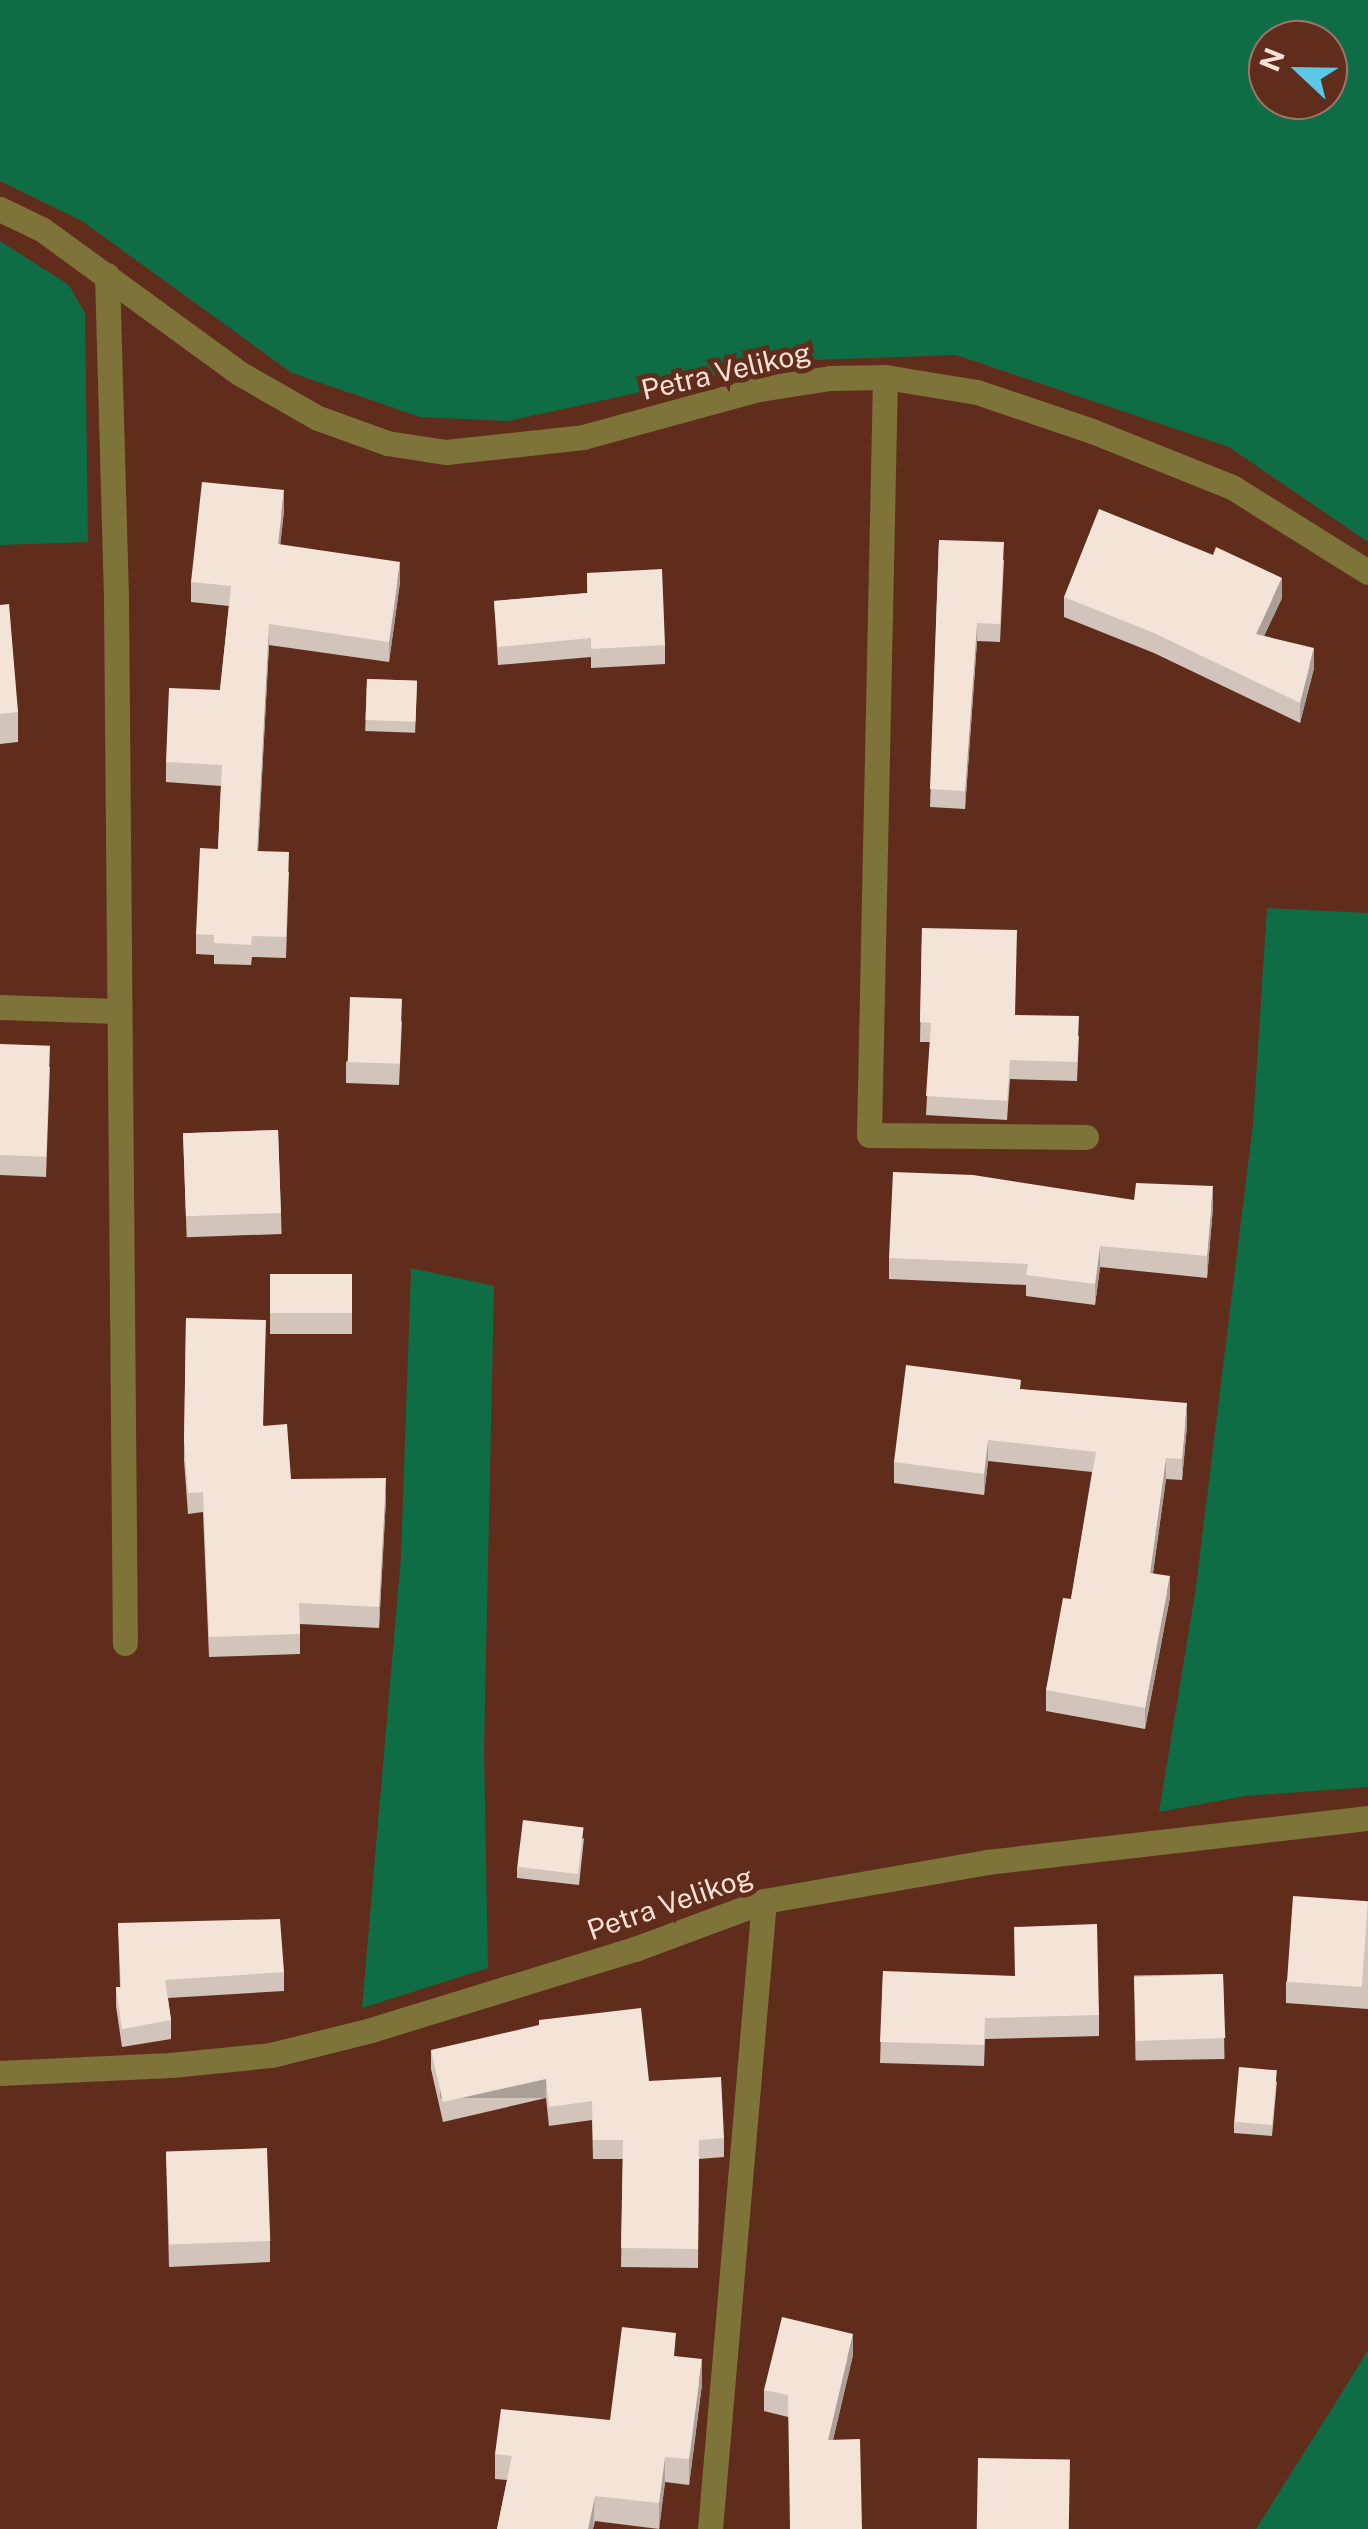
<!DOCTYPE html>
<style>
body{margin:0}
#map{position:relative;width:1368px;height:2529px;overflow:hidden;background:#602d1d;font-family:"Public Sans",sans-serif}
div>[style]{position:absolute}
.green>*{inset:0;background:#0e6d45}
.minor>*{height:25px;margin:-12.5px;padding:0 12.5px;transform-origin:12.5px;border-radius:12.5px;background:#7e7338}
.tertiary>*{height:25px;margin:-12.5px;padding:0 12.5px;transform-origin:12.5px;border-radius:12.5px;background:#7e7338}
.wall>*{inset:0;background:#d2c4ba;transform-origin:0 0}
.shaded-wall>*{inset:0;background:#aba097;transform-origin:0 0}
.building>*{inset:0;background:#f4e4d8;transform-origin:0 0}
span{translate:-50% -50%;white-space:nowrap;text-align:center;line-height:1.15;-webkit-text-stroke:10px #602d1d;paint-order:stroke}
.street-label{font-size:28px;color:#fce1d9}
.north{position:absolute;left:1248px;top:20px;width:100px;height:100px;box-sizing:border-box;background:#602d1d;border:2px solid #9e7568;border-radius:50%;rotate:292deg;font-size:28px;font-weight:700;line-height:40px;text-align:center;color:#fce1d9}
.north::after{content:'';display:block;margin:auto;width:35px;height:45px;background:#5ac8e6;clip-path:polygon(50% 0,100% 100%,50% 72%,0 100%)}
</style>
<div id="map">
<div class="green">
<div style="clip-path:polygon(evenodd,0 0,1368px 0,1368px 542px,1229px 447px,956px 355px,784px 361px,508px 421px,420px 417px,292px 373px,82px 221px,0 181px,0 0,1268px 40px,1328px 40px,1328px 100px,1268px 100px,1268px 40px)"></div>
<div style="clip-path:polygon(0 241px,69px 285px,85px 313px,88px 542px,0 545px)"></div>
<div style="clip-path:polygon(1267px 908px,1368px 913px,1368px 1787px,1245px 1796px,1159px 1812px,1195px 1594px,1253px 1124px)"></div>
<div style="clip-path:polygon(411px 1268px,494px 1286px,484px 1749px,488px 1968px,362px 2008px,401px 1557px)"></div>
<div style="clip-path:polygon(1368px 2350px,1368px 2529px,1256px 2529px,1346px 2386px)"></div>
</div>
<div class="minor">
<div style="left:0;top:209px;width:48px;rotate:26deg"></div>
<div style="left:43px;top:230px;width:243px;rotate:36.1deg"></div>
<div style="left:239px;top:373px;width:91px;rotate:29.7deg"></div>
<div style="left:318px;top:418px;width:73px;rotate:19.9deg"></div>
<div style="left:387px;top:443px;width:60px;rotate:8.7deg"></div>
<div style="left:446px;top:452px;width:138px;rotate:-6.2deg"></div>
<div style="left:583px;top:437px;width:182px;rotate:-15.3deg"></div>
<div style="left:759px;top:389px;width:72px;rotate:-8.8deg"></div>
<div style="left:830px;top:378px;width:55px;rotate:-1deg"></div>
<div style="left:885px;top:377px;width:93px;rotate:9.3deg"></div>
<div style="left:977px;top:392px;width:121px;rotate:18.7deg"></div>
<div style="left:1092px;top:431px;width:151px;rotate:21.8deg"></div>
<div style="left:1232px;top:487px;width:160px;rotate:32deg"></div>
<div style="left:107px;top:275px;width:326px;rotate:88.4deg"></div>
<div style="left:116px;top:601px;width:1042px;rotate:89.51deg"></div>
<div style="left:885px;top:377px;width:758px;rotate:91.21deg"></div>
<div style="left:869px;top:1135px;width:217px;rotate:0.5deg"></div>
<div style="left:0;top:1007px;width:117px;rotate:2deg"></div>
<div style="left:710px;top:2529px;width:630px;rotate:-85.09deg"></div>
</div>
<div class="tertiary">
<div style="left:0;top:2073px;width:171px;rotate:-2.7deg"></div>
<div style="left:171px;top:2065px;width:100px;rotate:-5.7deg"></div>
<div style="left:271px;top:2055px;width:103px;rotate:-14deg"></div>
<div style="left:371px;top:2030px;width:276px;rotate:-17.1deg"></div>
<div style="left:635px;top:1949px;width:138px;rotate:-20.4deg"></div>
<div style="left:764px;top:1901px;width:226px;rotate:-9.9deg"></div>
<div style="left:987px;top:1862px;width:384px;rotate:-6.6deg"></div>
</div>
<div class="wall">
<div style="clip-path:polygon(284px 511px,280px 545px,400px 582px,389px 662px,269px 645px,258px 851px,289px 872px,286px 958px,252px 957px,251px 965px,214px 964px,214px 955px,196px 954px,196px 934px,218px 849px,221px 786px,166px 782px,166px 762px,220px 690px,229px 606px,191px 602px,191px 582px)"></div>
<div style="clip-path:polygon(939px 540px,1004px 560px,1000px 642px,977px 641px,965px 809px,930px 807px)"></div>
<div style="clip-path:polygon(587px 573px,665px 645px,665px 664px,591px 668px,591px 657px,498px 665px,494px 601px,587px 593px)"></div>
<div style="clip-path:polygon(1064px 597px,1282px 598px,1264px 636px,1314px 668px,1300px 723px,1154px 653px,1064px 617px)"></div>
<div style="clip-path:polygon(0 605px,18px 712px,18px 742px,0 744px)"></div>
<div style="left:367px;top:679px;width:50px;height:52px;rotate:2deg"></div>
<div style="clip-path:polygon(922px 928px,1015px 1015px,1079px 1036px,1077px 1081px,1010px 1079px,1007px 1120px,926px 1115px,930px 1042px,920px 1042px)"></div>
<div style="clip-path:polygon(402px 1021px,399px 1085px,346px 1083px,346px 1062px)"></div>
<div style="clip-path:polygon(0 1044px,50px 1067px,46px 1177px,0 1175px)"></div>
<div style="left:278px;top:1130px;width:104px;height:95px;rotate:88deg"></div>
<div style="clip-path:polygon(1134px 1200px,1213px 1207px,1207px 1278px,1100px 1267px,1095px 1305px,1026px 1296px,1026px 1285px,889px 1279px,889px 1258px)"></div>
<div style="left:352px;top:1274px;width:60px;height:82px;rotate:90deg"></div>
<div style="clip-path:polygon(186px 1318px,264px 1426px,291px 1479px,386px 1498px,379px 1628px,300px 1624px,300px 1654px,209px 1657px,203px 1512px,188px 1514px,184px 1460px)"></div>
<div style="clip-path:polygon(1021px 1389px,1187px 1425px,1182px 1480px,1166px 1479px,1153px 1573px,1170px 1597px,1145px 1729px,1046px 1711px,1046px 1690px,1071px 1599px,1092px 1472px,988px 1461px,984px 1495px,894px 1483px,894px 1462px)"></div>
<div style="clip-path:polygon(584px 1838px,579px 1885px,517px 1878px,517px 1867px)"></div>
<div style="clip-path:polygon(1368px 1901px,1368px 2009px,1286px 2003px,1286px 1982px)"></div>
<div style="clip-path:polygon(118px 1923px,284px 1972px,284px 1991px,168px 1998px,171px 2020px,171px 2039px,122px 2047px,116px 2006px,116px 1987px,120px 1987px)"></div>
<div style="clip-path:polygon(883px 1971px,1099px 2015px,1099px 2036px,985px 2039px,984px 2066px,880px 2063px)"></div>
<div style="left:1223px;top:1974px;width:85px;height:89px;rotate:89deg"></div>
<div style="clip-path:polygon(431px 2050px,649px 2081px,724px 2138px,724px 2157px,699px 2159px,698px 2268px,621px 2267px,623px 2159px,593px 2159px,592px 2120px,549px 2126px,546px 2098px,443px 2122px,431px 2069px)"></div>
<div style="clip-path:polygon(1277px 2081px,1272px 2136px,1234px 2133px,1234px 2122px)"></div>
<div style="clip-path:polygon(166px 2153px,270px 2241px,270px 2262px,169px 2267px)"></div>
<div style="clip-path:polygon(853px 2355px,833px 2440px,862px 2529px,788px 2417px,764px 2411px,764px 2390px)"></div>
<div style="clip-path:polygon(676px 2356px,702px 2384px,689px 2485px,665px 2482px,659px 2529px,595px 2521px,593px 2529px,497px 2529px,507px 2480px,495px 2479px,495px 2454px,610px 2420px)"></div>
</div>
<div class="shaded-wall">
<div style="clip-path:polygon(284px 490px,284px 511px,278px 565px,278px 544px)"></div>
<div style="clip-path:polygon(400px 562px,400px 582px,389px 662px,389px 642px)"></div>
<div style="clip-path:polygon(1282px 578px,1282px 598px,1256px 653px,1256px 634px)"></div>
<div style="clip-path:polygon(977px 623px,977px 641px,965px 809px,965px 791px)"></div>
<div style="clip-path:polygon(269px 624px,269px 645px,257px 871px,257px 851px)"></div>
<div style="clip-path:polygon(1314px 648px,1314px 668px,1300px 723px,1300px 703px)"></div>
<div style="clip-path:polygon(1213px 1186px,1213px 1207px,1207px 1278px,1207px 1256px)"></div>
<div style="clip-path:polygon(1100px 1246px,1100px 1267px,1095px 1305px,1095px 1284px)"></div>
<div style="clip-path:polygon(1187px 1403px,1187px 1425px,1182px 1480px,1182px 1459px)"></div>
<div style="clip-path:polygon(988px 1440px,988px 1461px,984px 1495px,984px 1474px)"></div>
<div style="clip-path:polygon(1166px 1458px,1166px 1479px,1150px 1594px,1150px 1573px)"></div>
<div style="clip-path:polygon(386px 1478px,386px 1498px,379px 1628px,379px 1607px)"></div>
<div style="clip-path:polygon(1170px 1576px,1170px 1597px,1145px 1729px,1145px 1708px)"></div>
<div style="left:546px;top:2079px;width:19px;height:106px;rotate:90deg"></div>
<div style="clip-path:polygon(853px 2334px,853px 2355px,828px 2461px,828px 2440px)"></div>
<div style="clip-path:polygon(702px 2359px,702px 2384px,689px 2485px,689px 2459px)"></div>
<div style="clip-path:polygon(665px 2457px,665px 2482px,659px 2529px,659px 2503px)"></div>
<div style="clip-path:polygon(595px 2496px,593px 2529px,588px 2529px)"></div>
</div>
<div class="building">
<div style="clip-path:polygon(202px 482px,284px 490px,278px 544px,400px 562px,389px 642px,269px 624px,257px 851px,289px 852px,286px 937px,252px 936px,251px 945px,214px 943px,214px 935px,196px 934px,200px 848px,218px 849px,222px 765px,166px 762px,169px 688px,220px 690px,231px 586px,191px 582px)"></div>
<div style="clip-path:polygon(1099px 509px,1213px 555px,1216px 547px,1282px 578px,1256px 634px,1314px 648px,1300px 703px,1154px 633px,1064px 597px)"></div>
<div style="clip-path:polygon(939px 540px,1004px 542px,1000px 624px,977px 623px,965px 791px,930px 789px)"></div>
<div style="clip-path:polygon(662px 569px,665px 645px,591px 649px,591px 638px,498px 647px,494px 601px,588px 593px,587px 573px)"></div>
<div style="clip-path:polygon(9px 604px,18px 712px,0 714px,0 605px)"></div>
<div style="left:367px;top:679px;width:50px;height:41px;rotate:2deg"></div>
<div style="clip-path:polygon(922px 928px,1017px 930px,1015px 1015px,1079px 1016px,1077px 1062px,1010px 1060px,1007px 1101px,926px 1096px,931px 1023px,920px 1022px)"></div>
<div style="left:350px;top:997px;width:52px;height:65px;rotate:2deg"></div>
<div style="left:0;top:1044px;width:50px;height:111px;rotate:2deg"></div>
<div style="left:278px;top:1130px;width:83px;height:95px;rotate:88deg"></div>
<div style="clip-path:polygon(893px 1172px,973px 1175px,1134px 1200px,1136px 1183px,1213px 1186px,1207px 1256px,1100px 1246px,1095px 1284px,1026px 1275px,1028px 1264px,889px 1258px)"></div>
<div style="left:352px;top:1274px;width:39px;height:82px;rotate:90deg"></div>
<div style="clip-path:polygon(186px 1318px,266px 1320px,263px 1426px,287px 1424px,291px 1479px,386px 1478px,379px 1607px,299px 1603px,300px 1634px,209px 1637px,203px 1492px,188px 1493px,184px 1440px)"></div>
<div style="clip-path:polygon(906px 1365px,1021px 1380px,1020px 1389px,1187px 1403px,1182px 1459px,1166px 1458px,1150px 1573px,1170px 1576px,1145px 1708px,1046px 1690px,1063px 1598px,1071px 1599px,1096px 1452px,988px 1440px,984px 1474px,894px 1462px)"></div>
<div style="left:523px;top:1820px;width:61px;height:47px;rotate:7deg"></div>
<div style="left:1293px;top:1896px;width:75px;height:86px;rotate:4deg"></div>
<div style="clip-path:polygon(280px 1919px,284px 1972px,165px 1980px,171px 2020px,122px 2029px,116px 1987px,121px 1987px,118px 1923px)"></div>
<div style="clip-path:polygon(1097px 1924px,1099px 2015px,985px 2018px,984px 2045px,880px 2042px,883px 1971px,1015px 1976px,1014px 1927px)"></div>
<div style="left:1223px;top:1974px;width:64px;height:89px;rotate:88deg"></div>
<div style="clip-path:polygon(641px 2008px,649px 2081px,721px 2077px,724px 2138px,699px 2140px,698px 2249px,621px 2248px,623px 2140px,593px 2140px,592px 2101px,549px 2107px,546px 2079px,443px 2102px,431px 2050px,539px 2025px,539px 2020px)"></div>
<div style="left:1239px;top:2067px;width:38px;height:55px;rotate:5deg"></div>
<div style="left:267px;top:2148px;width:93px;height:101px;rotate:88deg"></div>
<div style="clip-path:polygon(782px 2317px,853px 2334px,828px 2440px,860px 2439px,862px 2529px,790px 2529px,788px 2395px,764px 2390px)"></div>
<div style="clip-path:polygon(622px 2327px,676px 2333px,674px 2356px,702px 2359px,689px 2459px,665px 2457px,659px 2503px,595px 2496px,588px 2529px,497px 2529px,512px 2456px,495px 2454px,501px 2409px,610px 2420px)"></div>
<div style="left:978px;top:2458px;width:92px;height:71px;rotate:1deg"></div>
</div>
<div class="street-label">
<span style="left:726px;top:371px;rotate:-13deg">Petra Velikog</span>
<span style="left:670px;top:1903px;rotate:-19deg">Petra Velikog</span>
</div>
<div class="north">N</div>
</div>
